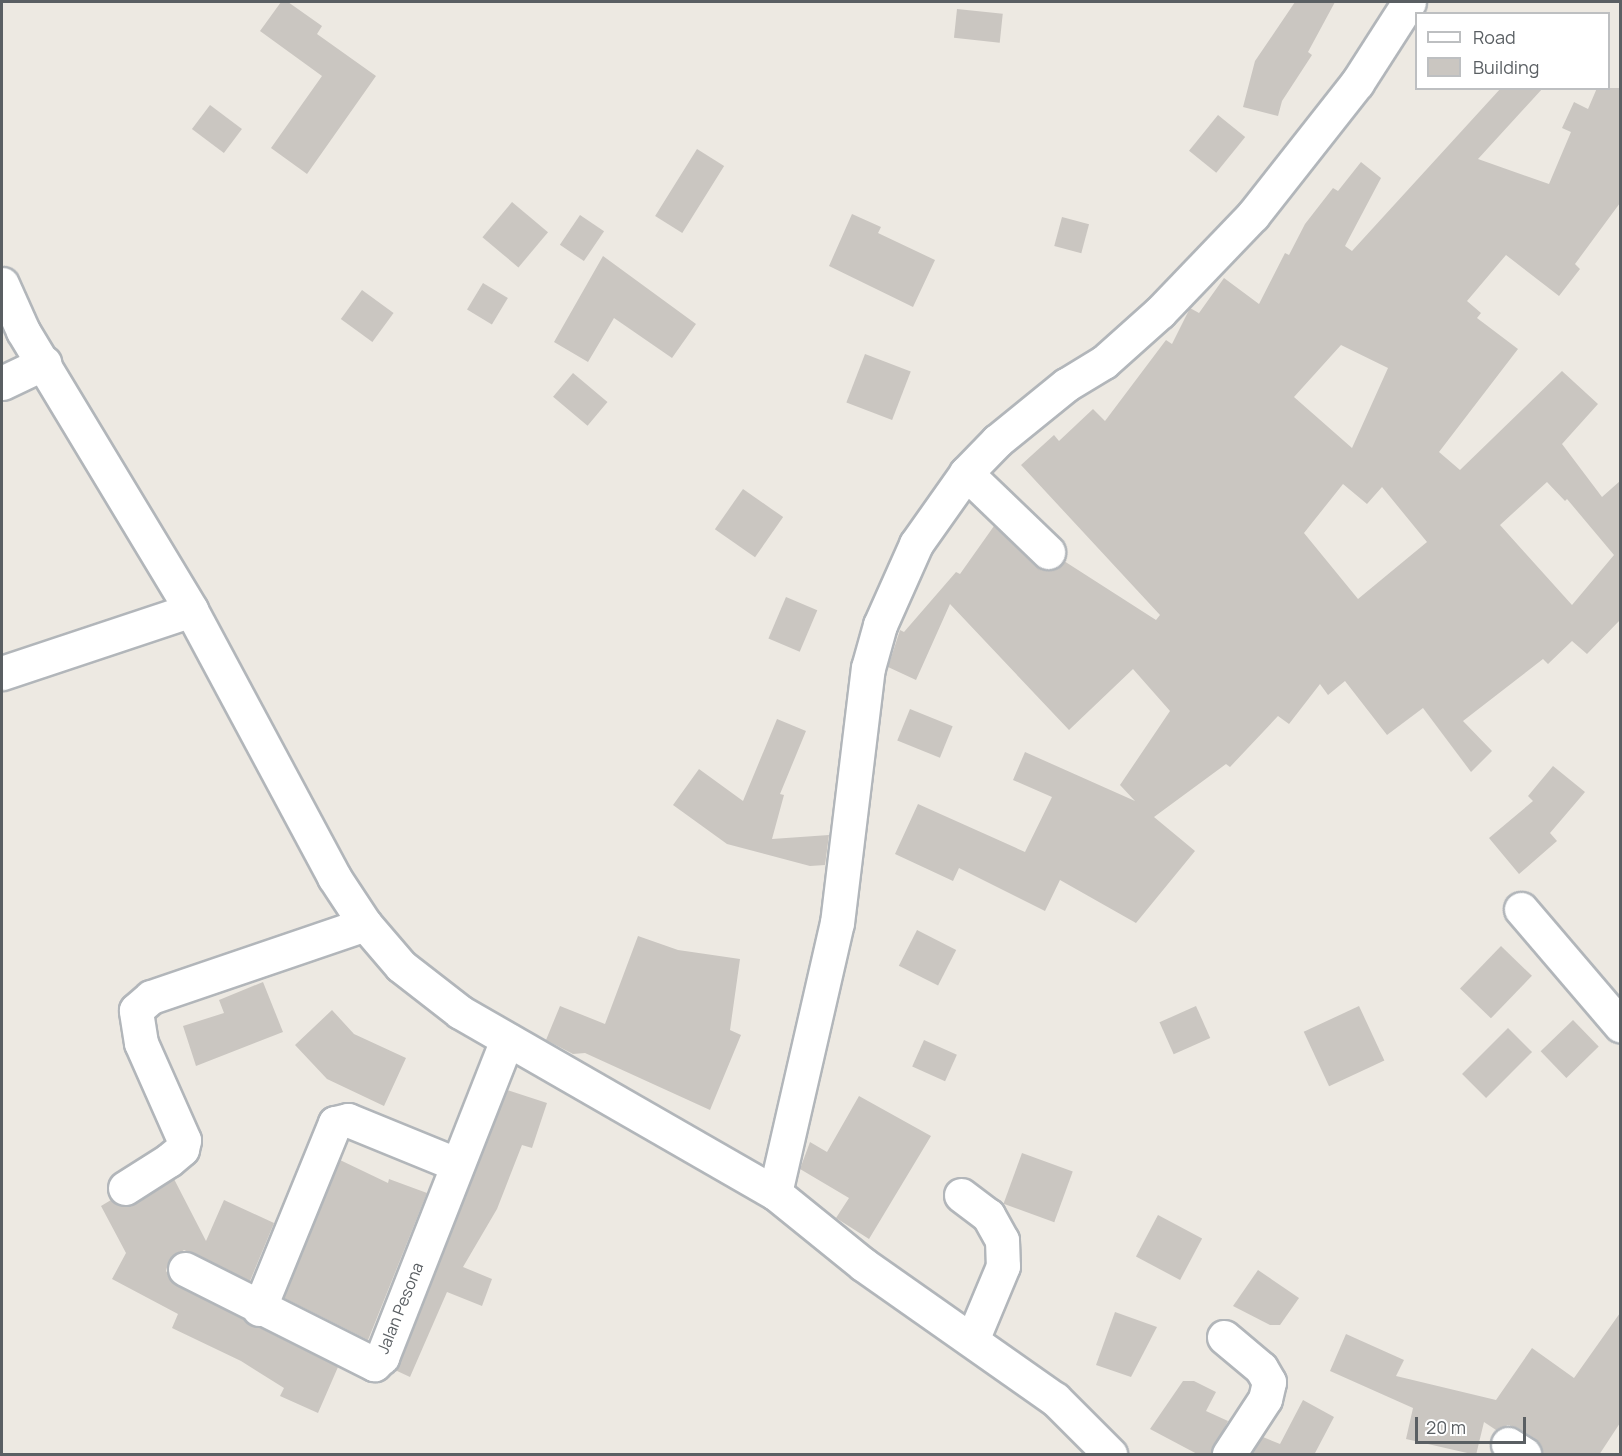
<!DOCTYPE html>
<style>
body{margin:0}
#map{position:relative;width:1622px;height:1456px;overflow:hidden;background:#ede9e2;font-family:Manrope,sans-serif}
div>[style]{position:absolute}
.building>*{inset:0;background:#cac6c1;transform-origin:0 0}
.roads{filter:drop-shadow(2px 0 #b2b6ba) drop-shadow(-2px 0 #b2b6ba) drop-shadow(0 2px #b2b6ba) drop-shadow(0 -2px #b2b6ba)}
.minor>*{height:33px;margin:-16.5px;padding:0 16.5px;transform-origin:16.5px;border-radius:16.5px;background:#fff}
span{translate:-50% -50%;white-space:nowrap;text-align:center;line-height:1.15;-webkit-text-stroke:6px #fff;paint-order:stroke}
.street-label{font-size:16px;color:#5a5f63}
.frame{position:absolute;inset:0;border:3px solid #5a5f63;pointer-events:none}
.legend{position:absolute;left:1415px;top:12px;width:195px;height:78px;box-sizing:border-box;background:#fff;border:2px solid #bdbfc1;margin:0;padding:8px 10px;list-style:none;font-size:18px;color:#5a5f63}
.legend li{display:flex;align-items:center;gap:12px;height:30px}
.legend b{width:30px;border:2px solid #bdbfc1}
.scale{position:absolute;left:1415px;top:1417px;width:111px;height:27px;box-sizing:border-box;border:3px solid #5a5f63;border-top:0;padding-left:8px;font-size:18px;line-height:21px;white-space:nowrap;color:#5a5f63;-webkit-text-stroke:4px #fff;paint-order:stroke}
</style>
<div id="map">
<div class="building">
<div style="clip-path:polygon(281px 2px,288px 2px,322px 26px,317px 34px,376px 76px,307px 174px,271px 148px,322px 76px,260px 31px)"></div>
<div style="clip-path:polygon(1295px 2px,1335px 2px,1308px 52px,1312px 55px,1282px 101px,1278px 116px,1243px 107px,1255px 61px)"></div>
<div style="left:957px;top:9px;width:46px;height:29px;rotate:6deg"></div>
<div style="clip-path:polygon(evenodd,1501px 88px,1543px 88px,1478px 159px,1549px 184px,1571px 132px,1562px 128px,1574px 102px,1588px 109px,1597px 88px,1620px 88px,1620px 203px,1575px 264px,1580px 269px,1559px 296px,1506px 255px,1467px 301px,1481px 313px,1477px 318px,1518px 349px,1439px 452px,1460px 470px,1562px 371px,1598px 404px,1562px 444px,1602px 497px,1620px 481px,1620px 620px,1587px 654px,1572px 641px,1548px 664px,1543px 659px,1463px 721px,1492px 751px,1471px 772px,1423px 708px,1387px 735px,1345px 681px,1328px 695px,1320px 684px,1289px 724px,1278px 716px,1230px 767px,1226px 764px,1154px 817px,1195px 851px,1136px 923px,1060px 880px,1045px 911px,959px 868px,953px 881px,895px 854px,918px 804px,1025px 852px,1052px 797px,1013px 780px,1025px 752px,1135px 801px,1120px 785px,1170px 711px,1133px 669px,1069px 730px,950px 604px,916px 680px,888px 667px,900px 630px,904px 632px,956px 572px,960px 574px,994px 526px,1035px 566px,1053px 570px,1064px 561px,1156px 620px,1160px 615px,1021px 465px,1054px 435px,1059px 441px,1093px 409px,1105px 421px,1166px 340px,1172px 344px,1190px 308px,1199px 313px,1224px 278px,1259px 304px,1285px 253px,1289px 255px,1305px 224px,1333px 188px,1338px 191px,1361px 162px,1381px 178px,1345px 246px,1352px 251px,1501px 88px,1341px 345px,1388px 368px,1352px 448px,1294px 397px,1341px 345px,1501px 88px,1547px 482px,1565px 501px,1567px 499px,1614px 555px,1572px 605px,1500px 525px,1547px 482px,1501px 88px,1343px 484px,1367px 504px,1382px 487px,1427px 542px,1358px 599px,1304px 533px,1343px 484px)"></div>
<div style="left:210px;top:105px;width:40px;height:30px;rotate:37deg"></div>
<div style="left:1218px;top:115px;width:35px;height:46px;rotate:39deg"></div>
<div style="left:697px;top:149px;width:32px;height:79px;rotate:32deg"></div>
<div style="left:512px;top:202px;width:47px;height:46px;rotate:40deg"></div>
<div style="clip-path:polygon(852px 214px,881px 227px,878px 233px,935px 260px,913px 307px,829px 266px)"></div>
<div style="left:580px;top:215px;width:29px;height:36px;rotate:34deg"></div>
<div style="left:1062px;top:217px;width:28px;height:30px;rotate:15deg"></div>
<div style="clip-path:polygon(603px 256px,696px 324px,672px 358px,614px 318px,588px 362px,554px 342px)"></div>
<div style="left:483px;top:283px;width:29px;height:31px;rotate:31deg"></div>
<div style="left:362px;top:290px;width:39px;height:36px;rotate:36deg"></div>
<div style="left:865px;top:354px;width:49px;height:52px;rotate:21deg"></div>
<div style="left:573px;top:373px;width:45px;height:31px;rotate:40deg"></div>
<div style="left:743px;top:489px;width:49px;height:49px;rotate:35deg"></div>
<div style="left:786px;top:597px;width:34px;height:45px;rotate:23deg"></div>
<div style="left:910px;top:709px;width:46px;height:34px;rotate:22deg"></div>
<div style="clip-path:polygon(777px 719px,806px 731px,780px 794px,784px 795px,772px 839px,829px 835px,825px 865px,810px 866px,727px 844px,673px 805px,699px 769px,743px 801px)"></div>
<div style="clip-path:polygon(1553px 766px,1585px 792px,1550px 833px,1557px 841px,1519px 874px,1489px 838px,1533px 801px,1528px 796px)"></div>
<div style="left:917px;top:930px;width:44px;height:40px;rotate:27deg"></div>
<div style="clip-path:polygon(638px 936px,678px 950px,740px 959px,730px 1030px,741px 1035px,710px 1110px,585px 1053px,573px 1054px,546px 1040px,560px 1006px,605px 1024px)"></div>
<div style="left:1501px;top:946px;width:43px;height:59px;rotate:44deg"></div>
<div style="clip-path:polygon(263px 982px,283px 1032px,196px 1066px,183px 1026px,224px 1013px,219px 1000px)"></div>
<div style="left:1196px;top:1006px;width:35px;height:40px;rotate:66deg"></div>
<div style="left:1359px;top:1006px;width:60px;height:61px;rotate:65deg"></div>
<div style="clip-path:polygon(332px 1010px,354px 1034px,406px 1058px,384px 1106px,327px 1079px,295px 1045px)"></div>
<div style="left:1573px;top:1020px;width:37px;height:45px;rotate:46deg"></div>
<div style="left:1508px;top:1028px;width:34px;height:65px;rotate:45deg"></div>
<div style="left:924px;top:1040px;width:36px;height:29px;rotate:24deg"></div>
<div style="clip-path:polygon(507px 1090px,547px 1103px,532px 1148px,522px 1145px,497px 1209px,463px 1267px,492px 1279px,482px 1306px,447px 1292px,410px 1377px,395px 1370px)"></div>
<div style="clip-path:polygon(859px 1096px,931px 1136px,869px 1239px,836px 1218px,849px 1198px,800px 1169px,810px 1142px,827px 1152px)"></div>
<div style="left:1022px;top:1153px;width:54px;height:54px;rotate:20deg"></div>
<div style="clip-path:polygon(340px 1160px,388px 1183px,389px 1179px,427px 1193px,368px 1340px,284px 1298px)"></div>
<div style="clip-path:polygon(174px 1179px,206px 1241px,224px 1200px,274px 1223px,250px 1281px,184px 1250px,169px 1260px,166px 1271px,177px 1286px,338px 1367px,318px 1413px,280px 1396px,284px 1388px,241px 1361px,172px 1328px,178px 1314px,112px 1279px,126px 1253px,101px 1206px,111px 1200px,125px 1207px,135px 1204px)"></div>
<div style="left:1158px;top:1215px;width:50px;height:47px;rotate:28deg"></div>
<div style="clip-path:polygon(1258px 1270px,1299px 1298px,1280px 1325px,1270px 1325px,1233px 1306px)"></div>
<div style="clip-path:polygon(1115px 1312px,1157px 1327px,1131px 1377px,1096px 1365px)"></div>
<div style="clip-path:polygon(1620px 1313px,1620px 1423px,1599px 1455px,1543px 1455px,1534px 1438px,1518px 1428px,1508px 1425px,1496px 1430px,1484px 1422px,1476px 1455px,1406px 1439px,1413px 1408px,1330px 1371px,1346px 1334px,1404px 1360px,1396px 1376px,1496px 1400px,1532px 1348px,1574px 1378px)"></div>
<div style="clip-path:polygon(1183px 1381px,1194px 1381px,1216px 1392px,1206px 1411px,1228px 1421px,1211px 1455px,1199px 1455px,1150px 1429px)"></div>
<div style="clip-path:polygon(1303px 1400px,1334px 1417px,1314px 1455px,1251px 1455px,1263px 1437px,1280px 1444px)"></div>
</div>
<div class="roads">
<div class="minor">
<div style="left:2px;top:284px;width:51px;rotate:65.9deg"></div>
<div style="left:23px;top:331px;width:326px;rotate:58.9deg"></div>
<div style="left:191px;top:610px;width:303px;rotate:61.8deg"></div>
<div style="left:334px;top:877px;width:56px;rotate:56.6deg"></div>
<div style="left:365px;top:924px;width:55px;rotate:49.4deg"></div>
<div style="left:401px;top:966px;width:75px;rotate:37.9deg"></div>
<div style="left:460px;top:1012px;width:363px;rotate:29.9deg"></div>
<div style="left:775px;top:1193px;width:114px;rotate:39deg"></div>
<div style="left:864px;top:1265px;width:233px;rotate:35.1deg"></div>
<div style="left:1055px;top:1399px;width:78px;rotate:45deg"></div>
<div style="left:2px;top:383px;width:47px;rotate:-25.5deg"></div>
<div style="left:966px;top:473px;width:114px;rotate:43.9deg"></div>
<div style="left:2px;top:673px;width:199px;rotate:-18.4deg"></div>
<div style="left:1521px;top:909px;width:153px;rotate:49.5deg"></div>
<div style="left:125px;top:1188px;width:52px;rotate:-32.5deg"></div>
<div style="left:169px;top:1160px;width:17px;rotate:-40deg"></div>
<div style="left:182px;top:1149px;width:9px;rotate:-77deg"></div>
<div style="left:184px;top:1140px;width:106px;rotate:-113.9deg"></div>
<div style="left:141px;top:1043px;width:33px;rotate:-99deg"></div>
<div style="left:136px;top:1010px;width:20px;rotate:-41deg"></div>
<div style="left:151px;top:997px;width:226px;rotate:-18.8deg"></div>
<div style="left:775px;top:1193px;width:277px;rotate:-77.1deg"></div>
<div style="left:837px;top:923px;width:257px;rotate:-83.1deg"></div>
<div style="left:868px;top:668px;width:45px;rotate:-74.4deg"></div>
<div style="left:880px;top:625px;width:89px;rotate:-66deg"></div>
<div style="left:916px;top:544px;width:87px;rotate:-54.8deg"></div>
<div style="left:966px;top:473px;width:45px;rotate:-45.9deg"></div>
<div style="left:997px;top:441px;width:89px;rotate:-39.1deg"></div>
<div style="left:1066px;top:385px;width:44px;rotate:-31.2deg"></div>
<div style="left:1104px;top:362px;width:75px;rotate:-41.8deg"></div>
<div style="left:1160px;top:312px;width:134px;rotate:-46.2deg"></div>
<div style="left:1253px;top:215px;width:168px;rotate:-51.8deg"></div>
<div style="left:1357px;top:83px;width:96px;rotate:-57.3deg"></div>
<div style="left:961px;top:1195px;width:34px;rotate:37deg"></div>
<div style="left:988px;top:1215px;width:29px;rotate:61deg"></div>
<div style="left:1002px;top:1240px;width:26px;rotate:88deg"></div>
<div style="left:1003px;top:1266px;width:80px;rotate:112.7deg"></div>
<div style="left:185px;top:1269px;width:212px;rotate:26.7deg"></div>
<div style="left:374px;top:1364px;width:11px;rotate:-41deg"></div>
<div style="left:382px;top:1357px;width:341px;rotate:-68.5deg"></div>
<div style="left:259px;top:1309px;width:201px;rotate:-67.8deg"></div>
<div style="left:335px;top:1123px;width:13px;rotate:-13deg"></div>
<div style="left:348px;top:1120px;width:117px;rotate:22.2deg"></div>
<div style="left:1224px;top:1337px;width:48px;rotate:40deg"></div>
<div style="left:1261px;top:1368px;width:16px;rotate:60deg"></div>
<div style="left:1269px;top:1382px;width:17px;rotate:103deg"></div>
<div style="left:1265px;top:1399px;width:66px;rotate:123.2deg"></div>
<div style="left:1508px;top:1444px;width:19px;rotate:32deg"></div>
</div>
</div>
<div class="street-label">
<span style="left:400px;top:1308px;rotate:-68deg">Jalan Pesona</span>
</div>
<div class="frame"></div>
<ul class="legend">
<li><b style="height:8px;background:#fff"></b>Road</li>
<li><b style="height:16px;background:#cac6c1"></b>Building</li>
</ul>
<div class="scale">20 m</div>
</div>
